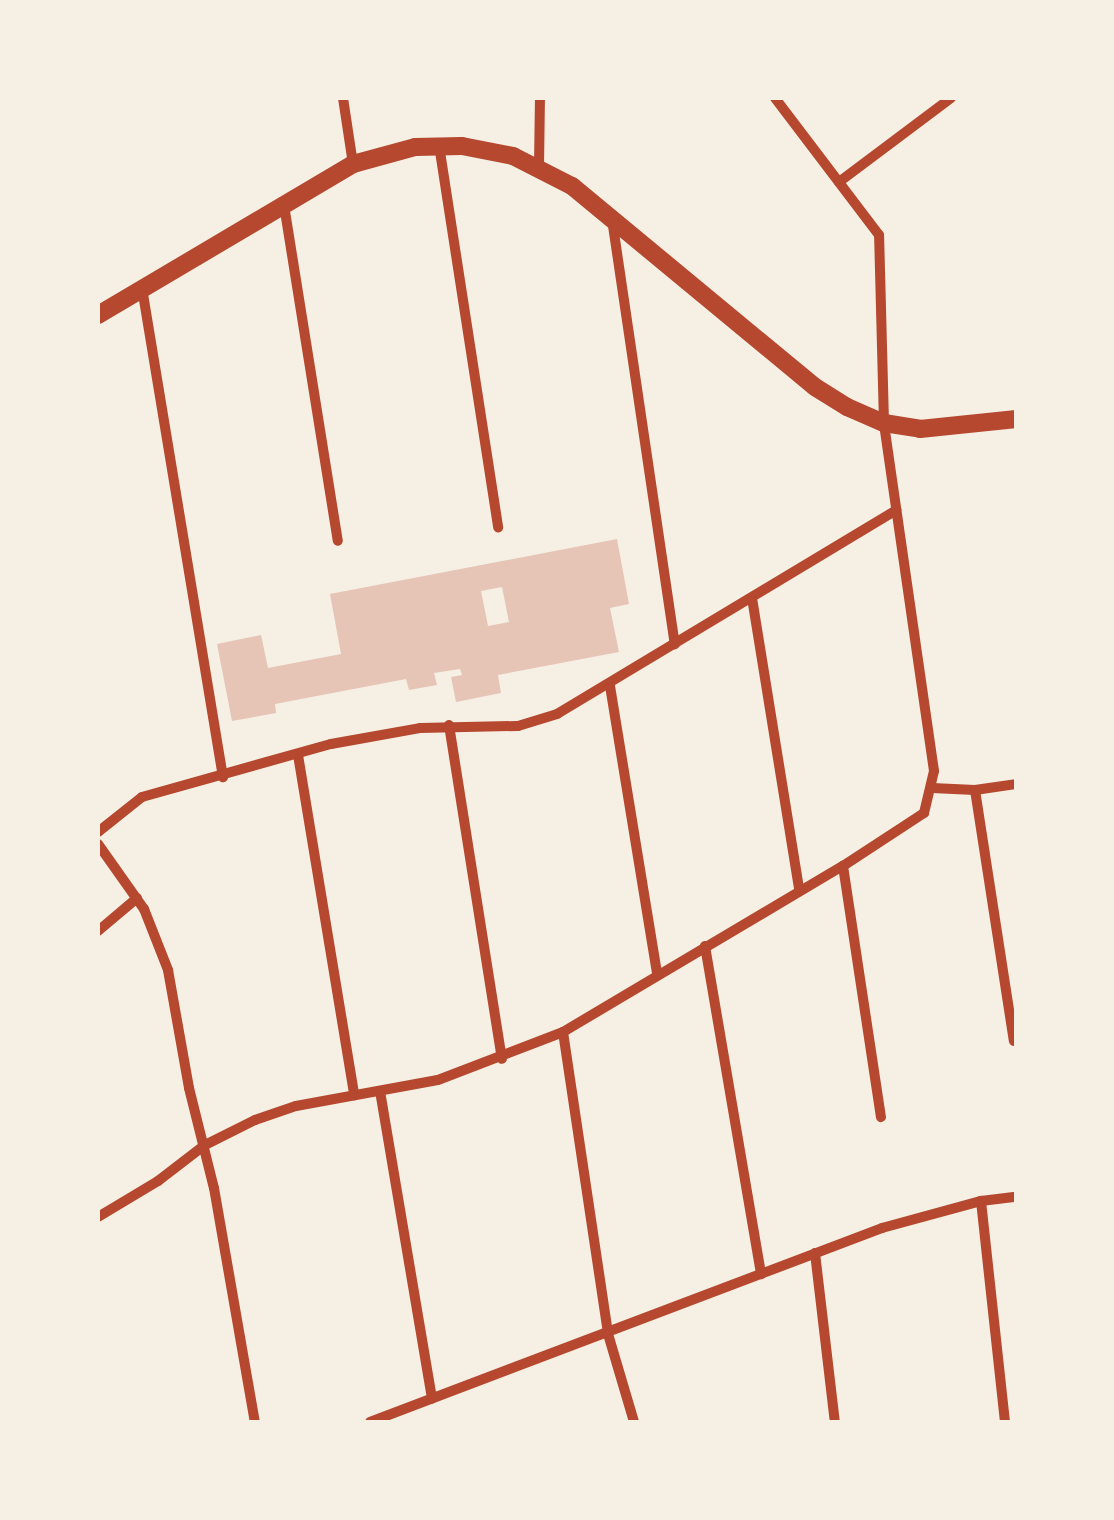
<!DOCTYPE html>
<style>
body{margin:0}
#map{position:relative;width:1114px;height:1520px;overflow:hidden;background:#f6efe4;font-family:"Public Sans",sans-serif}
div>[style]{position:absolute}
.building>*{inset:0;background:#e6c5b7}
.minor>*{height:10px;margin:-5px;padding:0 5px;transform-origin:5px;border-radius:5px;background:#b5482f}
.secondary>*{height:18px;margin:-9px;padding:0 9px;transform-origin:9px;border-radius:9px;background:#b5482f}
span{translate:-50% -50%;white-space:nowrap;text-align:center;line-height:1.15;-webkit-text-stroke:8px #f6efe4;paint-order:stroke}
.frame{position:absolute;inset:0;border:100px solid #f6efe4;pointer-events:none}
</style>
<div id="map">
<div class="building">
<div style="clip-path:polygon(evenodd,617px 539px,629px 604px,610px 608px,619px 652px,498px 675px,501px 693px,456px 702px,451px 677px,462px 675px,460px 669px,434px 673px,437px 685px,409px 690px,406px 679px,275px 704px,276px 713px,232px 721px,217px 644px,261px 635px,268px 668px,341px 654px,330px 594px,617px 539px,502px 587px,509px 622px,488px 626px,481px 591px,502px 587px)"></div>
</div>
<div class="minor">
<div style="left:343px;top:98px;width:67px;rotate:81.4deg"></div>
<div style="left:439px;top:145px;width:387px;rotate:81.2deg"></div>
<div style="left:539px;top:167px;width:69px;rotate:-89.2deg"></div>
<div style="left:839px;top:182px;width:140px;rotate:-36.9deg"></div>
<div style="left:284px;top:205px;width:340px;rotate:80.9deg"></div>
<div style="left:612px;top:219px;width:430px;rotate:81.6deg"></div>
<div style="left:142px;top:288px;width:496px;rotate:80.6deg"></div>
<div style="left:752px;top:598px;width:295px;rotate:80.8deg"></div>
<div style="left:610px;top:686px;width:291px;rotate:80.7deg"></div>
<div style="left:449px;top:725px;width:338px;rotate:81deg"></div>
<div style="left:298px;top:755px;width:345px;rotate:80.6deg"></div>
<div style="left:932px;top:788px;width:43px;rotate:2.7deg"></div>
<div style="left:975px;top:790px;width:41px;rotate:-8.3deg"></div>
<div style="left:975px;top:790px;width:254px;rotate:81.2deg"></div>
<div style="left:98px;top:832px;width:56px;rotate:-38.5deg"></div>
<div style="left:142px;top:797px;width:196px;rotate:-15.7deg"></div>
<div style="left:331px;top:744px;width:90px;rotate:-10.2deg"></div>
<div style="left:420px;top:728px;width:98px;rotate:-1.2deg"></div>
<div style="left:518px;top:726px;width:41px;rotate:-17.1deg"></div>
<div style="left:557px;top:714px;width:396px;rotate:-31deg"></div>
<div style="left:98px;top:844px;width:80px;rotate:54.7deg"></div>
<div style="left:144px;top:909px;width:66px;rotate:68.5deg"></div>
<div style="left:168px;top:970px;width:120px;rotate:79.9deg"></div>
<div style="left:189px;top:1088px;width:103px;rotate:76deg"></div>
<div style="left:214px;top:1188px;width:238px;rotate:80.1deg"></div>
<div style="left:843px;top:866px;width:254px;rotate:81.4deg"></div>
<div style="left:98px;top:931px;width:51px;rotate:-40.2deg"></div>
<div style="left:705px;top:946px;width:333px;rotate:80.3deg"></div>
<div style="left:563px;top:1032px;width:305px;rotate:81.5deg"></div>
<div style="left:608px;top:1334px;width:92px;rotate:73.5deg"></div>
<div style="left:380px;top:1091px;width:312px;rotate:80.4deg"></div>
<div style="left:981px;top:1201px;width:222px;rotate:83.8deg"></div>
<div style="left:98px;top:1217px;width:70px;rotate:-31deg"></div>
<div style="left:158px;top:1181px;width:59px;rotate:-37.5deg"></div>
<div style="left:205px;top:1145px;width:56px;rotate:-26.6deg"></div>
<div style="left:255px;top:1120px;width:43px;rotate:-18.9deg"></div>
<div style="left:296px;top:1106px;width:144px;rotate:-10.4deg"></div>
<div style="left:438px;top:1080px;width:134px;rotate:-21deg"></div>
<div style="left:563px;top:1032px;width:326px;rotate:-30.7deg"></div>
<div style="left:843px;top:866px;width:97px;rotate:-33.2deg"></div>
<div style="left:924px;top:813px;width:43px;rotate:-76.6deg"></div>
<div style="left:934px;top:771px;width:352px;rotate:-98.2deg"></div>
<div style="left:884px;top:423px;width:188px;rotate:-91.5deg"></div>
<div style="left:879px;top:235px;width:172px;rotate:-127.2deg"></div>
<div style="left:815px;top:1253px;width:170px;rotate:83.3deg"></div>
<div style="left:370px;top:1422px;width:548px;rotate:-20.75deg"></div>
<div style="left:882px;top:1228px;width:103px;rotate:-15.3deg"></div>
<div style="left:981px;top:1201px;width:35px;rotate:-7deg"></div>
</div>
<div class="secondary">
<div style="left:98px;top:315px;width:296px;rotate:-30.6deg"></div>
<div style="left:353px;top:164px;width:64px;rotate:-15.3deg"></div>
<div style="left:415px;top:147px;width:47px;rotate:-1.2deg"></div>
<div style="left:462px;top:146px;width:52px;rotate:11.1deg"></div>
<div style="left:513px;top:156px;width:66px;rotate:27deg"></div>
<div style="left:572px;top:186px;width:315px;rotate:39.6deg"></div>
<div style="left:815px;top:387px;width:38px;rotate:32deg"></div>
<div style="left:847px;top:407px;width:40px;rotate:23.4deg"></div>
<div style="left:884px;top:423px;width:36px;rotate:9deg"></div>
<div style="left:920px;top:429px;width:97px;rotate:-5.9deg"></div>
</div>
<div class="frame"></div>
</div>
